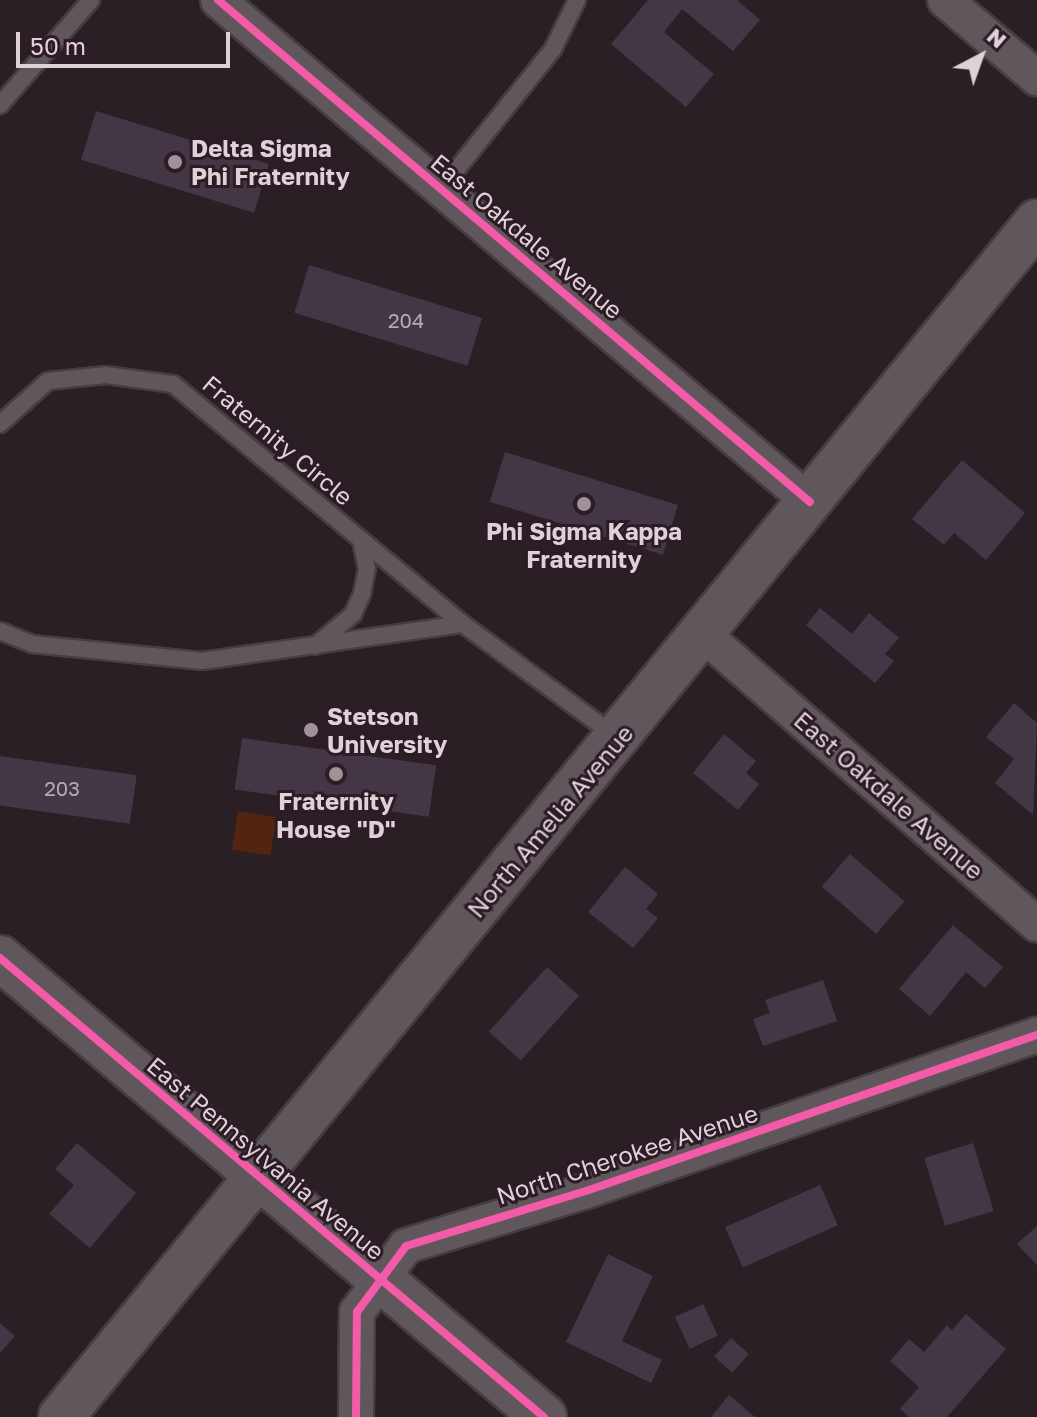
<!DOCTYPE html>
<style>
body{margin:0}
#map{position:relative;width:1037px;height:1417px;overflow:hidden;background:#291f24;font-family:"Golos Text",sans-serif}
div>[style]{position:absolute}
.green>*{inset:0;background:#532410;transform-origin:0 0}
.building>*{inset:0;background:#443745;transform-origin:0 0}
.roads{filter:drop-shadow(2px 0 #463d41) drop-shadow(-2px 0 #463d41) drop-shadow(0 2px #463d41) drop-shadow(0 -2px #463d41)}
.lane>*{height:16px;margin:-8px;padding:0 8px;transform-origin:8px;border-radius:8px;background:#5f575b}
.street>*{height:34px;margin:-17px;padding:0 17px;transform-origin:17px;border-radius:17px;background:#5f575b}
.secondary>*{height:44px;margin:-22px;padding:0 22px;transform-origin:22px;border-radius:22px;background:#5f575b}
.cycleway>*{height:8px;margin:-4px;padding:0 4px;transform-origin:4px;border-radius:4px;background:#f35aa7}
.dots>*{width:22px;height:22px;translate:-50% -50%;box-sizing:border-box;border:4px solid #2d1b25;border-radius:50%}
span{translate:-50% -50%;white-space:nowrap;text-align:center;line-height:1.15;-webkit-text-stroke:6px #2d1b25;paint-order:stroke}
.number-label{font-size:20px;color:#b8aab3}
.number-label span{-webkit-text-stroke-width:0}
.poi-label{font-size:24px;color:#ded1d8;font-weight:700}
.left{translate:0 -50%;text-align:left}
.street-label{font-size:24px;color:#ded1d8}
.north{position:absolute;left:941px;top:16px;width:80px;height:80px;-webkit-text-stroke:6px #2d1b25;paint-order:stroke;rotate:41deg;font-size:22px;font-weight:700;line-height:32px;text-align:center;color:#ded1d8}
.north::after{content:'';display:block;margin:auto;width:28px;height:36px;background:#ded1d8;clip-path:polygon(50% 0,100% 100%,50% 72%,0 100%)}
.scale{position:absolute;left:16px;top:32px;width:214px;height:36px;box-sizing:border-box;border:4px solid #ded1d8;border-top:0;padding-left:10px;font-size:24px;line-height:28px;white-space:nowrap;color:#ded1d8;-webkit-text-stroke:6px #2d1b25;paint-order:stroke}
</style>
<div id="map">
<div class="green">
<div style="left:238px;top:811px;width:39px;height:39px;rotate:9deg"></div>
</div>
<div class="building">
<div style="clip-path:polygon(648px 0,737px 0,760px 20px,733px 51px,682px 9px,664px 32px,714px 74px,686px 107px,611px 44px)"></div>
<div style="left:96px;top:111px;width:181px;height:51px;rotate:17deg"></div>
<div style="left:309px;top:265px;width:181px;height:50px;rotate:17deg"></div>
<div style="left:505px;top:452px;width:181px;height:52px;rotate:17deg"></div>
<div style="clip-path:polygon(962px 460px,1025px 513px,986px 560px,954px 533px,944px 545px,912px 519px)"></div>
<div style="clip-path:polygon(820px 608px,852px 634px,869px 613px,899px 638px,885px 654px,894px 661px,875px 683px,806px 625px)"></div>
<div style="clip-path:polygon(1014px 703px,1037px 723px,1033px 815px,995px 783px,1014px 759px,986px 737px)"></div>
<div style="clip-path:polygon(724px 734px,756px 761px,746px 773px,759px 784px,738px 810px,693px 773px)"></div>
<div style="left:242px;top:738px;width:196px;height:52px;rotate:8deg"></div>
<div style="left:0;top:756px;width:138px;height:49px;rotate:8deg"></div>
<div style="left:850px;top:854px;width:72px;height:43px;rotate:41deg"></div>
<div style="clip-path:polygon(625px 867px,658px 894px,646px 909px,658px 918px,633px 948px,588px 912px)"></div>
<div style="clip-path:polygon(953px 925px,1003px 967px,985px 988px,966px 972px,930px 1016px,899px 989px)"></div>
<div style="left:547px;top:967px;width:43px;height:87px;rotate:42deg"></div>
<div style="clip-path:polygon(823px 980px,837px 1021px,763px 1046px,753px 1019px,770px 1013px,765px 1000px)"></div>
<div style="clip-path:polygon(77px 1143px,136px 1193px,90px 1248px,49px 1214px,74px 1185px,55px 1169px)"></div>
<div style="left:973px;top:1143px;width:71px;height:51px;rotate:73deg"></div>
<div style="left:820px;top:1185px;width:44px;height:104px;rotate:66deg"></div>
<div style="clip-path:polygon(1037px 1226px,1037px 1265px,1017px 1244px)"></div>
<div style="clip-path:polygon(608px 1254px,653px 1276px,622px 1341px,662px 1360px,651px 1383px,566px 1342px)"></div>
<div style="left:703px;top:1304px;width:35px;height:31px;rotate:65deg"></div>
<div style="clip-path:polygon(966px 1314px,1006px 1349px,947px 1417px,909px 1417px,900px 1409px,919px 1387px,890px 1361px,909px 1339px,924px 1352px,947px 1325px,952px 1330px)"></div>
<div style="clip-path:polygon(0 1323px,15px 1336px,0 1353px)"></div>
<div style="left:731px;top:1338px;width:24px;height:25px;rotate:42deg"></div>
<div style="clip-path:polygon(729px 1395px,755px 1417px,711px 1417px)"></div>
</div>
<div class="roads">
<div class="lane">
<div style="left:0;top:105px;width:139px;rotate:-49.1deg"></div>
<div style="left:441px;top:189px;width:179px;rotate:-51.3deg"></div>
<div style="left:553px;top:49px;width:55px;rotate:-63.9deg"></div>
<div style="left:0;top:424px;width:64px;rotate:-41.9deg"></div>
<div style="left:48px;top:381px;width:58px;rotate:-5.9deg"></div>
<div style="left:106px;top:375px;width:68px;rotate:7.7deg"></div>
<div style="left:173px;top:384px;width:376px;rotate:39.6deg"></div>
<div style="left:463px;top:624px;width:187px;rotate:36.3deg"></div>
<div style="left:0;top:631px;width:35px;rotate:22deg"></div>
<div style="left:32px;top:644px;width:171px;rotate:5.7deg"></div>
<div style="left:202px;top:661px;width:264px;rotate:-8.1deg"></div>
<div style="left:315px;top:646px;width:50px;rotate:-40.1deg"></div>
<div style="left:353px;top:614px;width:22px;rotate:-66deg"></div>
<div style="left:362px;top:594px;width:25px;rotate:-79deg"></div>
<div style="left:367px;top:569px;width:30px;rotate:-102deg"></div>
</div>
<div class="street">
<div style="left:218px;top:0;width:776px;rotate:40.3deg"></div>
<div style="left:945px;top:0;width:121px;rotate:40.3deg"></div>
<div style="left:704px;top:635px;width:441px;rotate:41deg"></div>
<div style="left:356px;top:1417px;width:105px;rotate:-89.5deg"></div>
<div style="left:357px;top:1312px;width:82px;rotate:-53.4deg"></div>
<div style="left:406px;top:1246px;width:188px;rotate:-17deg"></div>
<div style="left:586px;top:1191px;width:477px;rotate:-19.1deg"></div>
</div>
<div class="secondary">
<div style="left:0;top:958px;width:712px;rotate:40.16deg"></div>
<div style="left:61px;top:1417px;width:1543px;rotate:-50.76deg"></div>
</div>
</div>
<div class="cycleway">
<div style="left:218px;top:0;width:776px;rotate:40.3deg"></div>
<div style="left:0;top:958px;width:712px;rotate:40.16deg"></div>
<div style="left:356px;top:1417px;width:105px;rotate:-89.5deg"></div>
<div style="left:357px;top:1312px;width:82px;rotate:-53.4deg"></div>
<div style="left:406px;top:1246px;width:188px;rotate:-17deg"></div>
<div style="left:586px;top:1191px;width:477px;rotate:-19.1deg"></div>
</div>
<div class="dots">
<div style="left:175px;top:162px;background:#9f9399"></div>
<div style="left:584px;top:504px;background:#9f9399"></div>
<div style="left:311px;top:730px;background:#9f9399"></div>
<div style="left:336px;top:774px;background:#9f9399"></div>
</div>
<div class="number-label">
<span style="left:406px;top:320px">204</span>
<span style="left:62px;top:788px">203</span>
</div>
<div class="poi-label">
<span class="left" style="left:191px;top:162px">Delta Sigma<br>Phi Fraternity</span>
<span style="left:584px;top:545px">Phi Sigma Kappa<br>Fraternity</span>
<span class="left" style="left:327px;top:730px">Stetson<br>University</span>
<span style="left:336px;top:815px">Fraternity<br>House "D"</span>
</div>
<div class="street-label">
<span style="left:527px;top:236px;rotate:40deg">East Oakdale Avenue</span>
<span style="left:278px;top:440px;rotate:40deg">Fraternity Circle</span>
<span style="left:889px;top:795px;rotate:41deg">East Oakdale Avenue</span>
<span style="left:550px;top:821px;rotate:-50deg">North Amelia Avenue</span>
<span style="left:627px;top:1154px;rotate:-18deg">North Cherokee Avenue</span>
<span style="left:266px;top:1158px;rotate:40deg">East Pennsylvania Avenue</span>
</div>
<div class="north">N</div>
<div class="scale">50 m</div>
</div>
